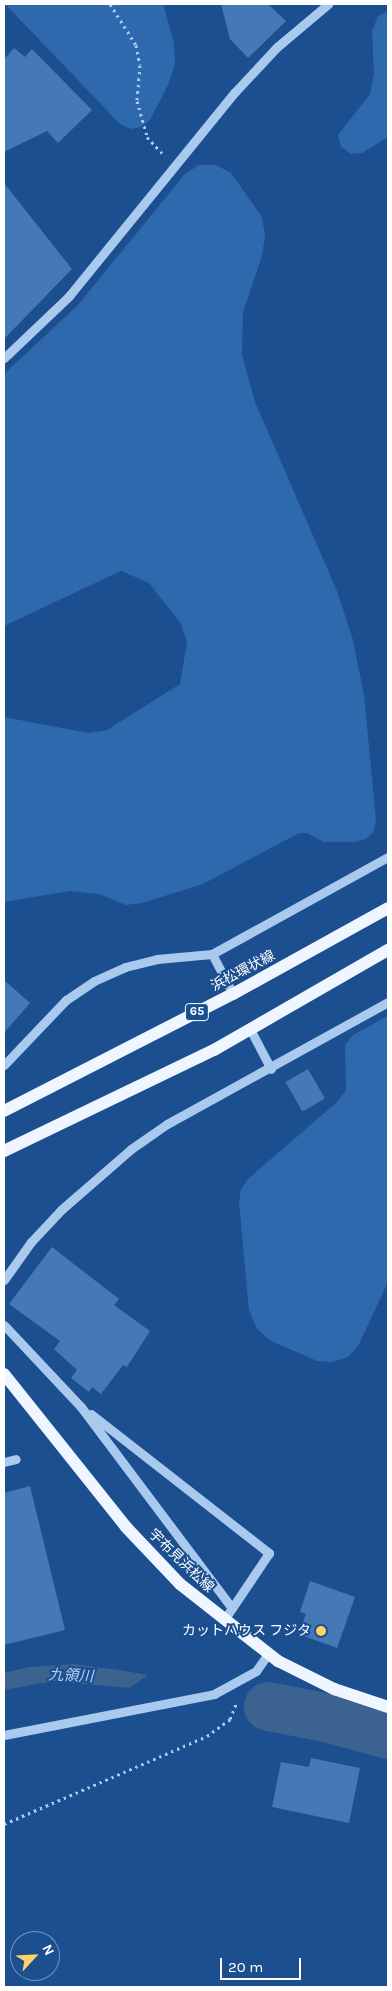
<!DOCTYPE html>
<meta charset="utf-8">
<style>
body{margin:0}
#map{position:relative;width:392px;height:1991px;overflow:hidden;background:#1b4f8f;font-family:Karla,"Noto Sans JP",sans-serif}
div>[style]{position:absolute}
.green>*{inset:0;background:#2e69ad}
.water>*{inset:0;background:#3c6290}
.river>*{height:49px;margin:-24.5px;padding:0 24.5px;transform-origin:24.5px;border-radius:24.5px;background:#3c6290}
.building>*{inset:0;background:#4478b7;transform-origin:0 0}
.path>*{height:3px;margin-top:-1.5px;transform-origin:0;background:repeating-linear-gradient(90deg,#a9c9ee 0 2.5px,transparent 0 6.5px)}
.minor>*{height:9px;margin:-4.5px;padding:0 4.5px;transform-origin:4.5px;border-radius:4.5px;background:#a9c9ee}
.major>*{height:12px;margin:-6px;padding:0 6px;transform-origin:6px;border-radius:6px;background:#f0f6ff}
.dots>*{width:14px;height:14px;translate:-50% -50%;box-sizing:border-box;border:2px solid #1b4f8f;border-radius:50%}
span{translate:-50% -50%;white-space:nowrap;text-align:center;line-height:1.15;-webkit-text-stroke:4px #1b4f8f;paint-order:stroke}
.shield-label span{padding:1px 4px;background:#1b4f8f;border:1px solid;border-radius:4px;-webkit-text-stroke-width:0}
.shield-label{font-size:12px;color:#fff;font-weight:700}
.street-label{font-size:14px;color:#fff}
.poi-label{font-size:14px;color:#fff}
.right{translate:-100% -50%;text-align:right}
.water-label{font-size:15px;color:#b5d3f5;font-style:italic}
.frame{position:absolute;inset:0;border:5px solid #fff;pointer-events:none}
.north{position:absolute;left:10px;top:1931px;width:50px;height:50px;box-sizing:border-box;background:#1b4f8f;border:1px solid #7695bc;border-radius:50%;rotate:65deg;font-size:14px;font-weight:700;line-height:20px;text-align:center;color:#fff}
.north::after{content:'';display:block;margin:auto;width:18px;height:22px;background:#ffd166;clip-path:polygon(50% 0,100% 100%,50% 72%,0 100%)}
.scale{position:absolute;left:220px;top:1958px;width:81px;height:22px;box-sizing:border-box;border:2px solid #fff;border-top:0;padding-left:6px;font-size:15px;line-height:18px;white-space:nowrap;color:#fff;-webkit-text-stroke:4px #1b4f8f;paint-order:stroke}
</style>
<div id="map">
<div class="green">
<div style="clip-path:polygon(5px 4px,163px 4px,174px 43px,175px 64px,168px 85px,150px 120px,141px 127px,131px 129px,120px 124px)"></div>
<div style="clip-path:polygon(388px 11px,388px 137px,362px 153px,351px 154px,341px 147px,338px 135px,370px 94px,374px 74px,372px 31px,378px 16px)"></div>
<div style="clip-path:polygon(199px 165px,216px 165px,231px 173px,262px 217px,265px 236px,262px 256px,243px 312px,242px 355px,255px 402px,337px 591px,353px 640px,364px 695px,376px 819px,374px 831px,366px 839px,355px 842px,324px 842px,307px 833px,299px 833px,203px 884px,142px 903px,126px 905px,99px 894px,70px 891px,4px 902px,4px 717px,88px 733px,107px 730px,180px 684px,187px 642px,181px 624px,149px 583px,121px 571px,4px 626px,4px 374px,78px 305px,185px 174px)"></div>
<div style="clip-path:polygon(388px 1016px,388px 1282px,358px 1346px,348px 1357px,332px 1362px,317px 1361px,271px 1341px,257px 1329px,249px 1310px,239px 1203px,241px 1189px,248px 1179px,337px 1102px,346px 1090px,345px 1045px,353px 1035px)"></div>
</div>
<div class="water">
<div style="clip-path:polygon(74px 1664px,119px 1670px,148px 1675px,129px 1688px,53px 1681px,4px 1690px,4px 1673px,29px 1667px)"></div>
</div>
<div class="river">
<div style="left:268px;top:1706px;width:58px;rotate:10.9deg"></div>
<div style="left:325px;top:1717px;width:65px;rotate:15.1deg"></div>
</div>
<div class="building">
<div style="clip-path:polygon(221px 4px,268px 4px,286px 21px,248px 58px,230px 39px)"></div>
<div style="clip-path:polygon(14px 48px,25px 57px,32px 49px,92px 110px,58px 143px,47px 131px,4px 152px,4px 59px)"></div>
<div style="clip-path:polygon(4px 183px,72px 269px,4px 339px)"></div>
<div style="clip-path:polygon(4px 980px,30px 1003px,4px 1033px)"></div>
<div style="left:308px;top:1069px;width:34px;height:26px;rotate:60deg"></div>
<div style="clip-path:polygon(52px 1247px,119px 1299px,114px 1305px,150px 1331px,127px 1367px,123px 1365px,101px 1394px,92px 1387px,89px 1392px,71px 1378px,77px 1370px,54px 1349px,60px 1341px,9px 1304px)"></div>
<div style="clip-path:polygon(30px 1486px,65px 1630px,4px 1645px,4px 1493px)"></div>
<div style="clip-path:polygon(310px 1581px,355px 1597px,337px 1648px,298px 1634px,306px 1614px,300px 1612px)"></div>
<div style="clip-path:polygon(311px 1758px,360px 1768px,349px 1823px,272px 1807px,281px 1762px,309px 1767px)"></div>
</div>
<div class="path">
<div style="left:110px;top:4px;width:49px;rotate:57.6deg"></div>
<div style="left:136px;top:45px;width:20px;rotate:79deg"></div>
<div style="left:140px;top:65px;width:36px;rotate:95deg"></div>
<div style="left:137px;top:101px;width:37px;rotate:74deg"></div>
<div style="left:147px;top:137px;width:23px;rotate:47deg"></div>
<div style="left:4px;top:1824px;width:221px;rotate:-23.4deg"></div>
<div style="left:207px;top:1736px;width:29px;rotate:-36deg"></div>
<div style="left:230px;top:1719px;width:18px;rotate:-68deg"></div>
</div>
<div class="minor">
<div style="left:4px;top:358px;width:90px;rotate:-43.6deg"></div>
<div style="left:69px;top:296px;width:263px;rotate:-50.9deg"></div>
<div style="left:235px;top:92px;width:62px;rotate:-47deg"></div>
<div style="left:277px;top:47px;width:67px;rotate:-40.1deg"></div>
<div style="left:212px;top:954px;width:45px;rotate:62.3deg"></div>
<div style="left:250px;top:1029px;width:45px;rotate:62.3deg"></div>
<div style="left:4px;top:1065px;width:90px;rotate:-46.4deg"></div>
<div style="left:66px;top:1000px;width:34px;rotate:-34deg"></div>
<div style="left:94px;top:981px;width:34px;rotate:-24deg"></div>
<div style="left:125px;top:967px;width:33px;rotate:-14deg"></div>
<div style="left:157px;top:959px;width:55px;rotate:-5.2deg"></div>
<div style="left:212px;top:954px;width:201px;rotate:-28.9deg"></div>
<div style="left:4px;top:1280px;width:47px;rotate:-54.6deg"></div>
<div style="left:31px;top:1242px;width:45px;rotate:-46.8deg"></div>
<div style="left:62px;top:1209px;width:91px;rotate:-41deg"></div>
<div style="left:131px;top:1149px;width:44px;rotate:-34.8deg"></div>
<div style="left:167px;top:1124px;width:252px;rotate:-28.9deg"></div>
<div style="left:4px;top:1325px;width:112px;rotate:46.8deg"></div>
<div style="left:81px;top:1407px;width:251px;rotate:53.1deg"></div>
<div style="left:232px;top:1608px;width:14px;rotate:124deg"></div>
<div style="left:91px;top:1414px;width:226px;rotate:38deg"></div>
<div style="left:269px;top:1553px;width:66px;rotate:123.9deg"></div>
<div style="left:4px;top:1462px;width:12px;rotate:-14deg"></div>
<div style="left:4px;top:1735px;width:214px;rotate:-11deg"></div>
<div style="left:214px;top:1694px;width:48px;rotate:-28.7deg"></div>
<div style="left:256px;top:1671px;width:21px;rotate:-55deg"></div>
</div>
<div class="major">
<div style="left:4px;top:1111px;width:257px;rotate:-27.1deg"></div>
<div style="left:233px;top:994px;width:177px;rotate:-29deg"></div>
<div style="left:4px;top:1151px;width:233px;rotate:-25.7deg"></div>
<div style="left:214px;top:1050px;width:201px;rotate:-29.9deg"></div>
<div style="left:4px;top:1374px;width:196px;rotate:51.4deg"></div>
<div style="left:126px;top:1527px;width:79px;rotate:46.5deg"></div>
<div style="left:180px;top:1584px;width:125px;rotate:38.2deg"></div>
<div style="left:278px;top:1661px;width:63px;rotate:26.6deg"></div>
<div style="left:334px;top:1689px;width:57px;rotate:18.4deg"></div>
</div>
<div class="dots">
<div style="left:321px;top:1631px;background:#ffd166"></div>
</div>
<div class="shield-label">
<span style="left:197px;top:1012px">65</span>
</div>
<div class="street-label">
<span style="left:243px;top:971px;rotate:-28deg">浜松環状線</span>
<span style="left:181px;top:1561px;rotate:44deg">宇布見浜松線</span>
</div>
<div class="poi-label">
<span class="right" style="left:311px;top:1631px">カットハウス フジタ</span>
</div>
<div class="water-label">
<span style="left:71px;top:1676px;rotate:2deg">九領川</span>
</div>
<div class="frame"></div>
<div class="north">N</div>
<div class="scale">20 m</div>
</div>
